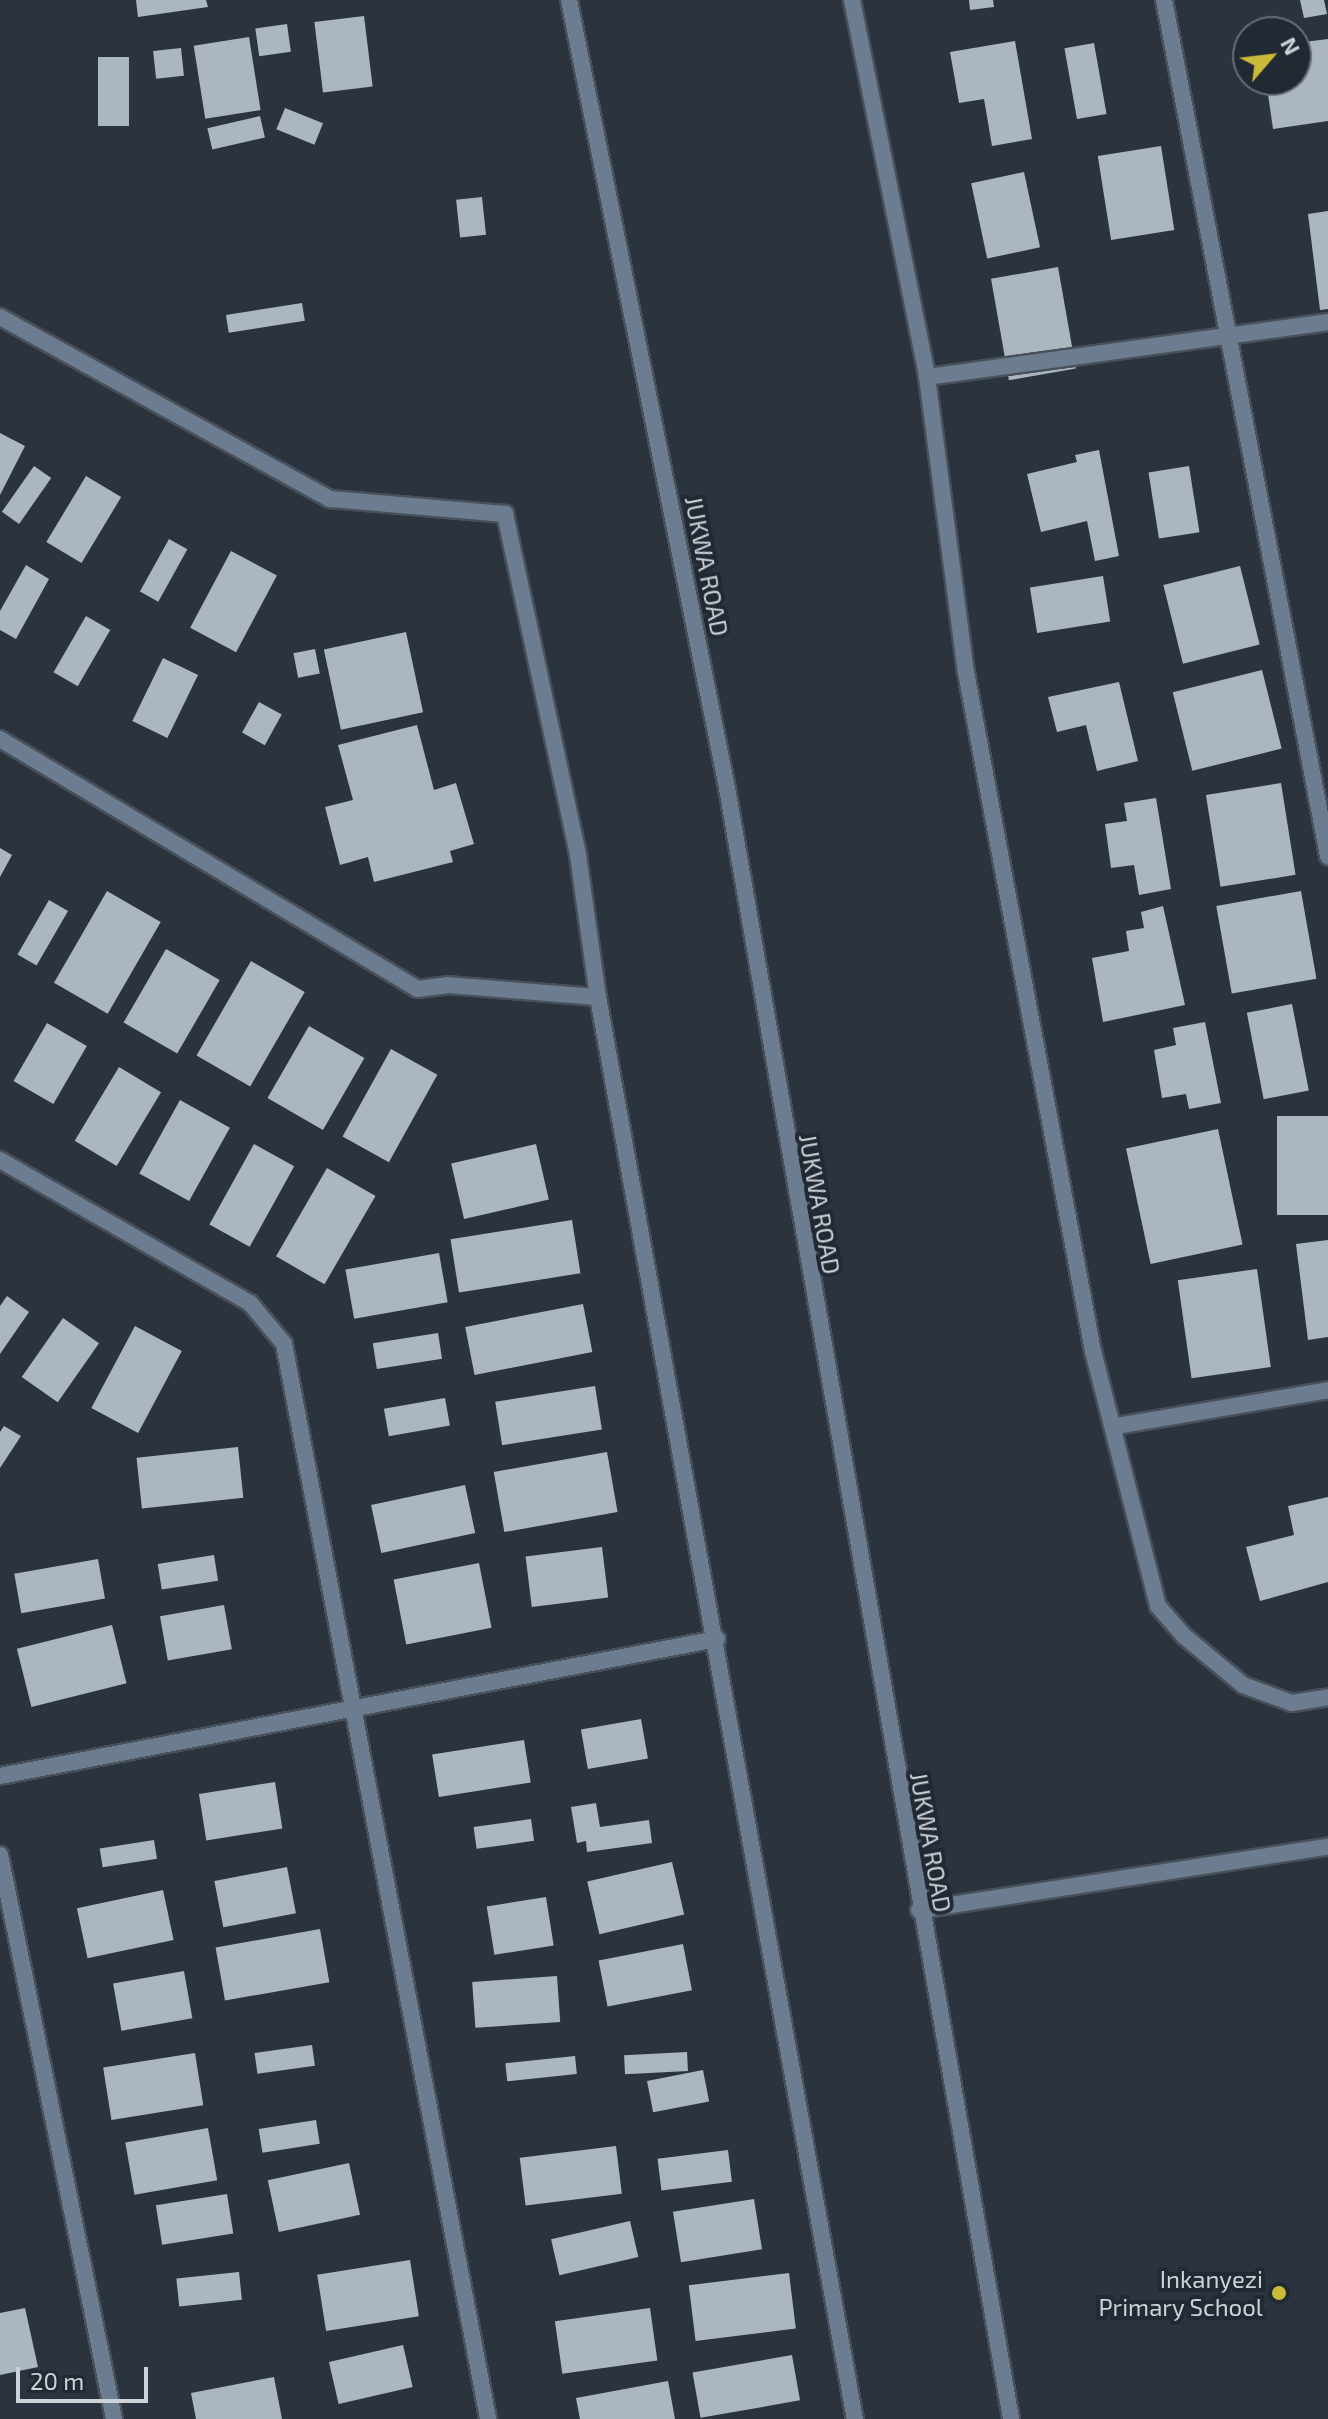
<!DOCTYPE html>
<style>
body{margin:0}
#map{position:relative;width:1328px;height:2419px;overflow:hidden;background:#2b343e;font-family:"Exo 2",sans-serif}
div>[style]{position:absolute}
.building>*{inset:0;background:#acb6c3;transform-origin:0 0}
.roads{filter:drop-shadow(2px 0 #48505a) drop-shadow(-2px 0 #48505a) drop-shadow(0 2px #48505a) drop-shadow(0 -2px #48505a)}
.minor>*{height:16px;margin:-8px;padding:0 8px;transform-origin:8px;border-radius:8px;background:#6c7d91}
.tertiary>*{height:16px;margin:-8px;padding:0 8px;transform-origin:8px;border-radius:8px;background:#6c7d91}
.dots>*{width:22px;height:22px;translate:-50% -50%;box-sizing:border-box;border:4px solid #212a33;border-radius:50%}
span{translate:-50% -50%;white-space:nowrap;text-align:center;line-height:1.15;-webkit-text-stroke:8px #212a33;paint-order:stroke}
.street-label{font-size:24px;color:#cdd2d9}
.poi-label{font-size:24px;color:#cdd2d9}
.right{translate:-100% -50%;text-align:right}
.north{position:absolute;left:1232px;top:16px;width:80px;height:80px;box-sizing:border-box;background:#212a33;border:2px solid #666d75;border-radius:50%;rotate:62deg;font-size:22px;font-weight:700;line-height:32px;text-align:center;color:#cdd2d9}
.north::after{content:'';display:block;margin:auto;width:28px;height:36px;background:#caba39;clip-path:polygon(50% 0,100% 100%,50% 72%,0 100%)}
.scale{position:absolute;left:16px;top:2367px;width:132px;height:36px;box-sizing:border-box;border:4px solid #cdd2d9;border-top:0;padding-left:10px;font-size:24px;line-height:28px;white-space:nowrap;color:#cdd2d9;-webkit-text-stroke:6px #212a33;paint-order:stroke}
</style>
<div id="map">
<div class="building">
<div style="clip-path:polygon(136px 0,206px 0,208px 7px,138px 17px)"></div>
<div style="clip-path:polygon(969px 0,993px 0,994px 7px,970px 10px)"></div>
<div style="clip-path:polygon(1300px 0,1324px 0,1327px 14px,1304px 18px)"></div>
<div style="left:364px;top:16px;width:71px;height:50px;rotate:83deg"></div>
<div style="left:287px;top:24px;width:28px;height:32px;rotate:82deg"></div>
<div style="left:249px;top:37px;width:74px;height:56px;rotate:81deg"></div>
<div style="clip-path:polygon(1328px 39px,1328px 121px,1273px 129px,1266px 80px,1296px 80px,1296px 43px)"></div>
<div style="clip-path:polygon(1015px 41px,1032px 139px,992px 146px,984px 99px,959px 103px,950px 52px)"></div>
<div style="left:1094px;top:43px;width:72px;height:30px;rotate:80deg"></div>
<div style="left:181px;top:48px;width:28px;height:28px;rotate:84deg"></div>
<div style="left:129px;top:57px;width:69px;height:31px;rotate:90deg"></div>
<div style="left:285px;top:108px;width:41px;height:23px;rotate:22deg"></div>
<div style="left:260px;top:116px;width:22px;height:54px;rotate:77deg"></div>
<div style="left:1161px;top:146px;width:85px;height:64px;rotate:81deg"></div>
<div style="left:1024px;top:172px;width:77px;height:54px;rotate:78deg"></div>
<div style="left:482px;top:197px;width:38px;height:26px;rotate:84deg"></div>
<div style="clip-path:polygon(1328px 211px,1328px 309px,1320px 310px,1308px 214px)"></div>
<div style="left:1058px;top:267px;width:103px;height:68px;rotate:80deg"></div>
<div style="left:302px;top:303px;width:18px;height:77px;rotate:81deg"></div>
<div style="clip-path:polygon(0 433px,25px 446px,0 495px)"></div>
<div style="clip-path:polygon(1099px 450px,1119px 556px,1095px 561px,1087px 521px,1041px 532px,1027px 474px,1077px 462px,1075px 455px)"></div>
<div style="left:34px;top:466px;width:21px;height:56px;rotate:35deg"></div>
<div style="left:1189px;top:466px;width:67px;height:41px;rotate:81deg"></div>
<div style="left:86px;top:476px;width:41px;height:77px;rotate:31deg"></div>
<div style="left:169px;top:539px;width:21px;height:60px;rotate:29deg"></div>
<div style="left:231px;top:551px;width:52px;height:87px;rotate:28deg"></div>
<div style="clip-path:polygon(26px 565px,49px 579px,16px 639px,0 630px,0 611px)"></div>
<div style="left:1240px;top:566px;width:81px;height:79px;rotate:76deg"></div>
<div style="left:1103px;top:576px;width:46px;height:74px;rotate:81deg"></div>
<div style="left:86px;top:616px;width:28px;height:65px;rotate:30deg"></div>
<div style="left:406px;top:632px;width:82px;height:84px;rotate:78deg"></div>
<div style="left:315px;top:649px;width:25px;height:22px;rotate:79deg"></div>
<div style="left:163px;top:658px;width:39px;height:70px;rotate:26deg"></div>
<div style="left:1262px;top:670px;width:81px;height:92px;rotate:76deg"></div>
<div style="clip-path:polygon(1119px 682px,1138px 761px,1097px 771px,1086px 725px,1057px 732px,1048px 697px)"></div>
<div style="left:259px;top:702px;width:26px;height:35px;rotate:29deg"></div>
<div style="clip-path:polygon(417px 725px,434px 790px,456px 783px,474px 844px,450px 851px,453px 862px,374px 882px,368px 857px,340px 865px,325px 807px,353px 800px,338px 745px)"></div>
<div style="left:1281px;top:783px;width:93px;height:76px;rotate:81deg"></div>
<div style="clip-path:polygon(1156px 798px,1171px 889px,1139px 895px,1134px 865px,1111px 868px,1105px 824px,1127px 821px,1124px 803px)"></div>
<div style="clip-path:polygon(0 848px,12px 855px,0 877px)"></div>
<div style="left:107px;top:891px;width:62px;height:106px;rotate:30deg"></div>
<div style="left:1301px;top:891px;width:89px;height:86px;rotate:80deg"></div>
<div style="left:49px;top:900px;width:22px;height:63px;rotate:30deg"></div>
<div style="clip-path:polygon(1163px 906px,1185px 1005px,1103px 1022px,1092px 958px,1129px 951px,1126px 931px,1144px 928px,1141px 912px)"></div>
<div style="left:166px;top:949px;width:62px;height:85px;rotate:30deg"></div>
<div style="left:251px;top:961px;width:62px;height:109px;rotate:30deg"></div>
<div style="left:1292px;top:1004px;width:88px;height:46px;rotate:79deg"></div>
<div style="clip-path:polygon(1205px 1022px,1221px 1103px,1189px 1109px,1186px 1094px,1162px 1098px,1154px 1050px,1176px 1045px,1173px 1028px)"></div>
<div style="left:47px;top:1023px;width:46px;height:67px;rotate:30deg"></div>
<div style="left:309px;top:1026px;width:64px;height:83px;rotate:30deg"></div>
<div style="left:391px;top:1049px;width:53px;height:100px;rotate:29deg"></div>
<div style="left:119px;top:1067px;width:49px;height:86px;rotate:31deg"></div>
<div style="left:180px;top:1100px;width:57px;height:84px;rotate:29deg"></div>
<div style="left:1328px;top:1116px;width:99px;height:51px;rotate:90deg"></div>
<div style="left:1218px;top:1129px;width:118px;height:94px;rotate:78deg"></div>
<div style="left:254px;top:1144px;width:46px;height:92px;rotate:29deg"></div>
<div style="left:536px;top:1144px;width:57px;height:87px;rotate:77deg"></div>
<div style="left:327px;top:1168px;width:56px;height:102px;rotate:30deg"></div>
<div style="left:572px;top:1220px;width:54px;height:123px;rotate:81deg"></div>
<div style="clip-path:polygon(1328px 1240px,1328px 1337px,1308px 1340px,1296px 1244px)"></div>
<div style="left:439px;top:1253px;width:50px;height:95px;rotate:80deg"></div>
<div style="left:1257px;top:1269px;width:99px;height:80px;rotate:82deg"></div>
<div style="clip-path:polygon(7px 1296px,29px 1312px,0 1354px,0 1306px)"></div>
<div style="left:583px;top:1304px;width:49px;height:120px;rotate:79deg"></div>
<div style="left:63px;top:1318px;width:44px;height:72px;rotate:35deg"></div>
<div style="left:135px;top:1326px;width:53px;height:93px;rotate:28deg"></div>
<div style="left:438px;top:1333px;width:26px;height:66px;rotate:81deg"></div>
<div style="left:595px;top:1386px;width:44px;height:101px;rotate:81deg"></div>
<div style="left:445px;top:1398px;width:28px;height:62px;rotate:80deg"></div>
<div style="clip-path:polygon(4px 1426px,21px 1436px,0 1468px,0 1432px)"></div>
<div style="left:238px;top:1447px;width:51px;height:102px;rotate:84deg"></div>
<div style="left:607px;top:1452px;width:61px;height:115px;rotate:80deg"></div>
<div style="left:465px;top:1485px;width:49px;height:96px;rotate:78deg"></div>
<div style="clip-path:polygon(1328px 1497px,1328px 1582px,1260px 1601px,1246px 1547px,1294px 1535px,1288px 1506px)"></div>
<div style="left:602px;top:1547px;width:51px;height:77px;rotate:83deg"></div>
<div style="left:214px;top:1555px;width:26px;height:57px;rotate:81deg"></div>
<div style="left:98px;top:1559px;width:40px;height:85px;rotate:80deg"></div>
<div style="left:479px;top:1563px;width:66px;height:87px;rotate:79deg"></div>
<div style="left:224px;top:1605px;width:45px;height:65px;rotate:80deg"></div>
<div style="left:112px;top:1625px;width:60px;height:98px;rotate:76deg"></div>
<div style="left:641px;top:1719px;width:40px;height:61px;rotate:80deg"></div>
<div style="left:524px;top:1740px;width:43px;height:93px;rotate:81deg"></div>
<div style="left:275px;top:1782px;width:47px;height:77px;rotate:81deg"></div>
<div style="clip-path:polygon(596px 1803px,600px 1827px,649px 1820px,652px 1843px,587px 1852px,586px 1841px,577px 1843px,571px 1807px)"></div>
<div style="left:531px;top:1819px;width:22px;height:58px;rotate:82deg"></div>
<div style="left:154px;top:1840px;width:19px;height:55px;rotate:81deg"></div>
<div style="left:672px;top:1862px;width:54px;height:87px;rotate:77deg"></div>
<div style="left:287px;top:1867px;width:47px;height:74px;rotate:79deg"></div>
<div style="left:163px;top:1890px;width:51px;height:88px;rotate:78deg"></div>
<div style="left:546px;top:1897px;width:49px;height:60px;rotate:81deg"></div>
<div style="left:320px;top:1929px;width:54px;height:106px;rotate:80deg"></div>
<div style="left:683px;top:1944px;width:47px;height:86px;rotate:79deg"></div>
<div style="left:184px;top:1971px;width:48px;height:72px;rotate:80deg"></div>
<div style="left:557px;top:1976px;width:46px;height:85px;rotate:86deg"></div>
<div style="left:312px;top:2045px;width:21px;height:58px;rotate:82deg"></div>
<div style="left:687px;top:2052px;width:19px;height:63px;rotate:87deg"></div>
<div style="left:195px;top:2053px;width:53px;height:93px;rotate:81deg"></div>
<div style="left:575px;top:2056px;width:18px;height:70px;rotate:84deg"></div>
<div style="left:703px;top:2070px;width:32px;height:57px;rotate:79deg"></div>
<div style="left:316px;top:2120px;width:24px;height:58px;rotate:81deg"></div>
<div style="left:208px;top:2128px;width:53px;height:84px;rotate:80deg"></div>
<div style="left:616px;top:2146px;width:48px;height:97px;rotate:83deg"></div>
<div style="left:728px;top:2150px;width:32px;height:71px;rotate:83deg"></div>
<div style="left:349px;top:2163px;width:53px;height:83px;rotate:78deg"></div>
<div style="left:227px;top:2194px;width:40px;height:72px;rotate:81deg"></div>
<div style="left:754px;top:2199px;width:51px;height:82px;rotate:81deg"></div>
<div style="left:630px;top:2221px;width:37px;height:81px;rotate:77deg"></div>
<div style="left:410px;top:2260px;width:57px;height:94px;rotate:81deg"></div>
<div style="left:239px;top:2272px;width:28px;height:63px;rotate:84deg"></div>
<div style="left:789px;top:2273px;width:56px;height:101px;rotate:83deg"></div>
<div style="clip-path:polygon(25px 2308px,38px 2367px,0 2375px,0 2313px)"></div>
<div style="left:650px;top:2308px;width:53px;height:96px;rotate:82deg"></div>
<div style="left:403px;top:2345px;width:43px;height:76px;rotate:77deg"></div>
<div style="left:792px;top:2355px;width:46px;height:101px;rotate:80deg"></div>
<div style="clip-path:polygon(274px 2377px,282px 2419px,196px 2419px,191px 2393px)"></div>
<div style="clip-path:polygon(668px 2381px,675px 2419px,580px 2419px,576px 2398px)"></div>
</div>
<div class="roads">
<div class="minor">
<div style="left:852px;top:0;width:384px;rotate:78.7deg"></div>
<div style="left:927px;top:377px;width:298px;rotate:82.5deg"></div>
<div style="left:966px;top:672px;width:691px;rotate:79.41deg"></div>
<div style="left:1093px;top:1351px;width:263px;rotate:75.7deg"></div>
<div style="left:1158px;top:1606px;width:40px;rotate:49deg"></div>
<div style="left:1184px;top:1636px;width:77px;rotate:39.7deg"></div>
<div style="left:1243px;top:1685px;width:52px;rotate:20.2deg"></div>
<div style="left:1292px;top:1703px;width:36px;rotate:-9deg"></div>
<div style="left:1164px;top:0;width:872px;rotate:79.15deg"></div>
<div style="left:0;top:317px;width:377px;rotate:28.9deg"></div>
<div style="left:330px;top:499px;width:176px;rotate:4.9deg"></div>
<div style="left:505px;top:514px;width:349px;rotate:77.9deg"></div>
<div style="left:578px;top:855px;width:143px;rotate:82deg"></div>
<div style="left:598px;top:997px;width:1445px;rotate:79.76deg"></div>
<div style="left:927px;top:377px;width:405px;rotate:-7.8deg"></div>
<div style="left:0;top:739px;width:486px;rotate:30.9deg"></div>
<div style="left:417px;top:989px;width:31px;rotate:-7deg"></div>
<div style="left:448px;top:985px;width:150px;rotate:4.6deg"></div>
<div style="left:0;top:1160px;width:288px;rotate:29.8deg"></div>
<div style="left:250px;top:1303px;width:53px;rotate:50.3deg"></div>
<div style="left:284px;top:1344px;width:1094px;rotate:79.25deg"></div>
<div style="left:1116px;top:1426px;width:215px;rotate:-9.6deg"></div>
<div style="left:0;top:1776px;width:730px;rotate:-10.82deg"></div>
<div style="left:0;top:1855px;width:575px;rotate:78.57deg"></div>
</div>
<div class="tertiary">
<div style="left:569px;top:0;width:804px;rotate:78.66deg"></div>
<div style="left:727px;top:788px;width:1656px;rotate:80.12deg"></div>
<div style="left:919px;top:1910px;width:414px;rotate:-8.8deg"></div>
</div>
</div>
<div class="dots">
<div style="left:1279px;top:2293px;background:#caba39"></div>
</div>
<div class="street-label">
<span style="left:707px;top:566px;rotate:79deg">JUKWA ROAD</span>
<span style="left:820px;top:1204px;rotate:80deg">JUKWA ROAD</span>
<span style="left:931px;top:1842px;rotate:80deg">JUKWA ROAD</span>
</div>
<div class="poi-label">
<span class="right" style="left:1263px;top:2293px">Inkanyezi<br>Primary School</span>
</div>
<div class="north">N</div>
<div class="scale">20 m</div>
</div>
